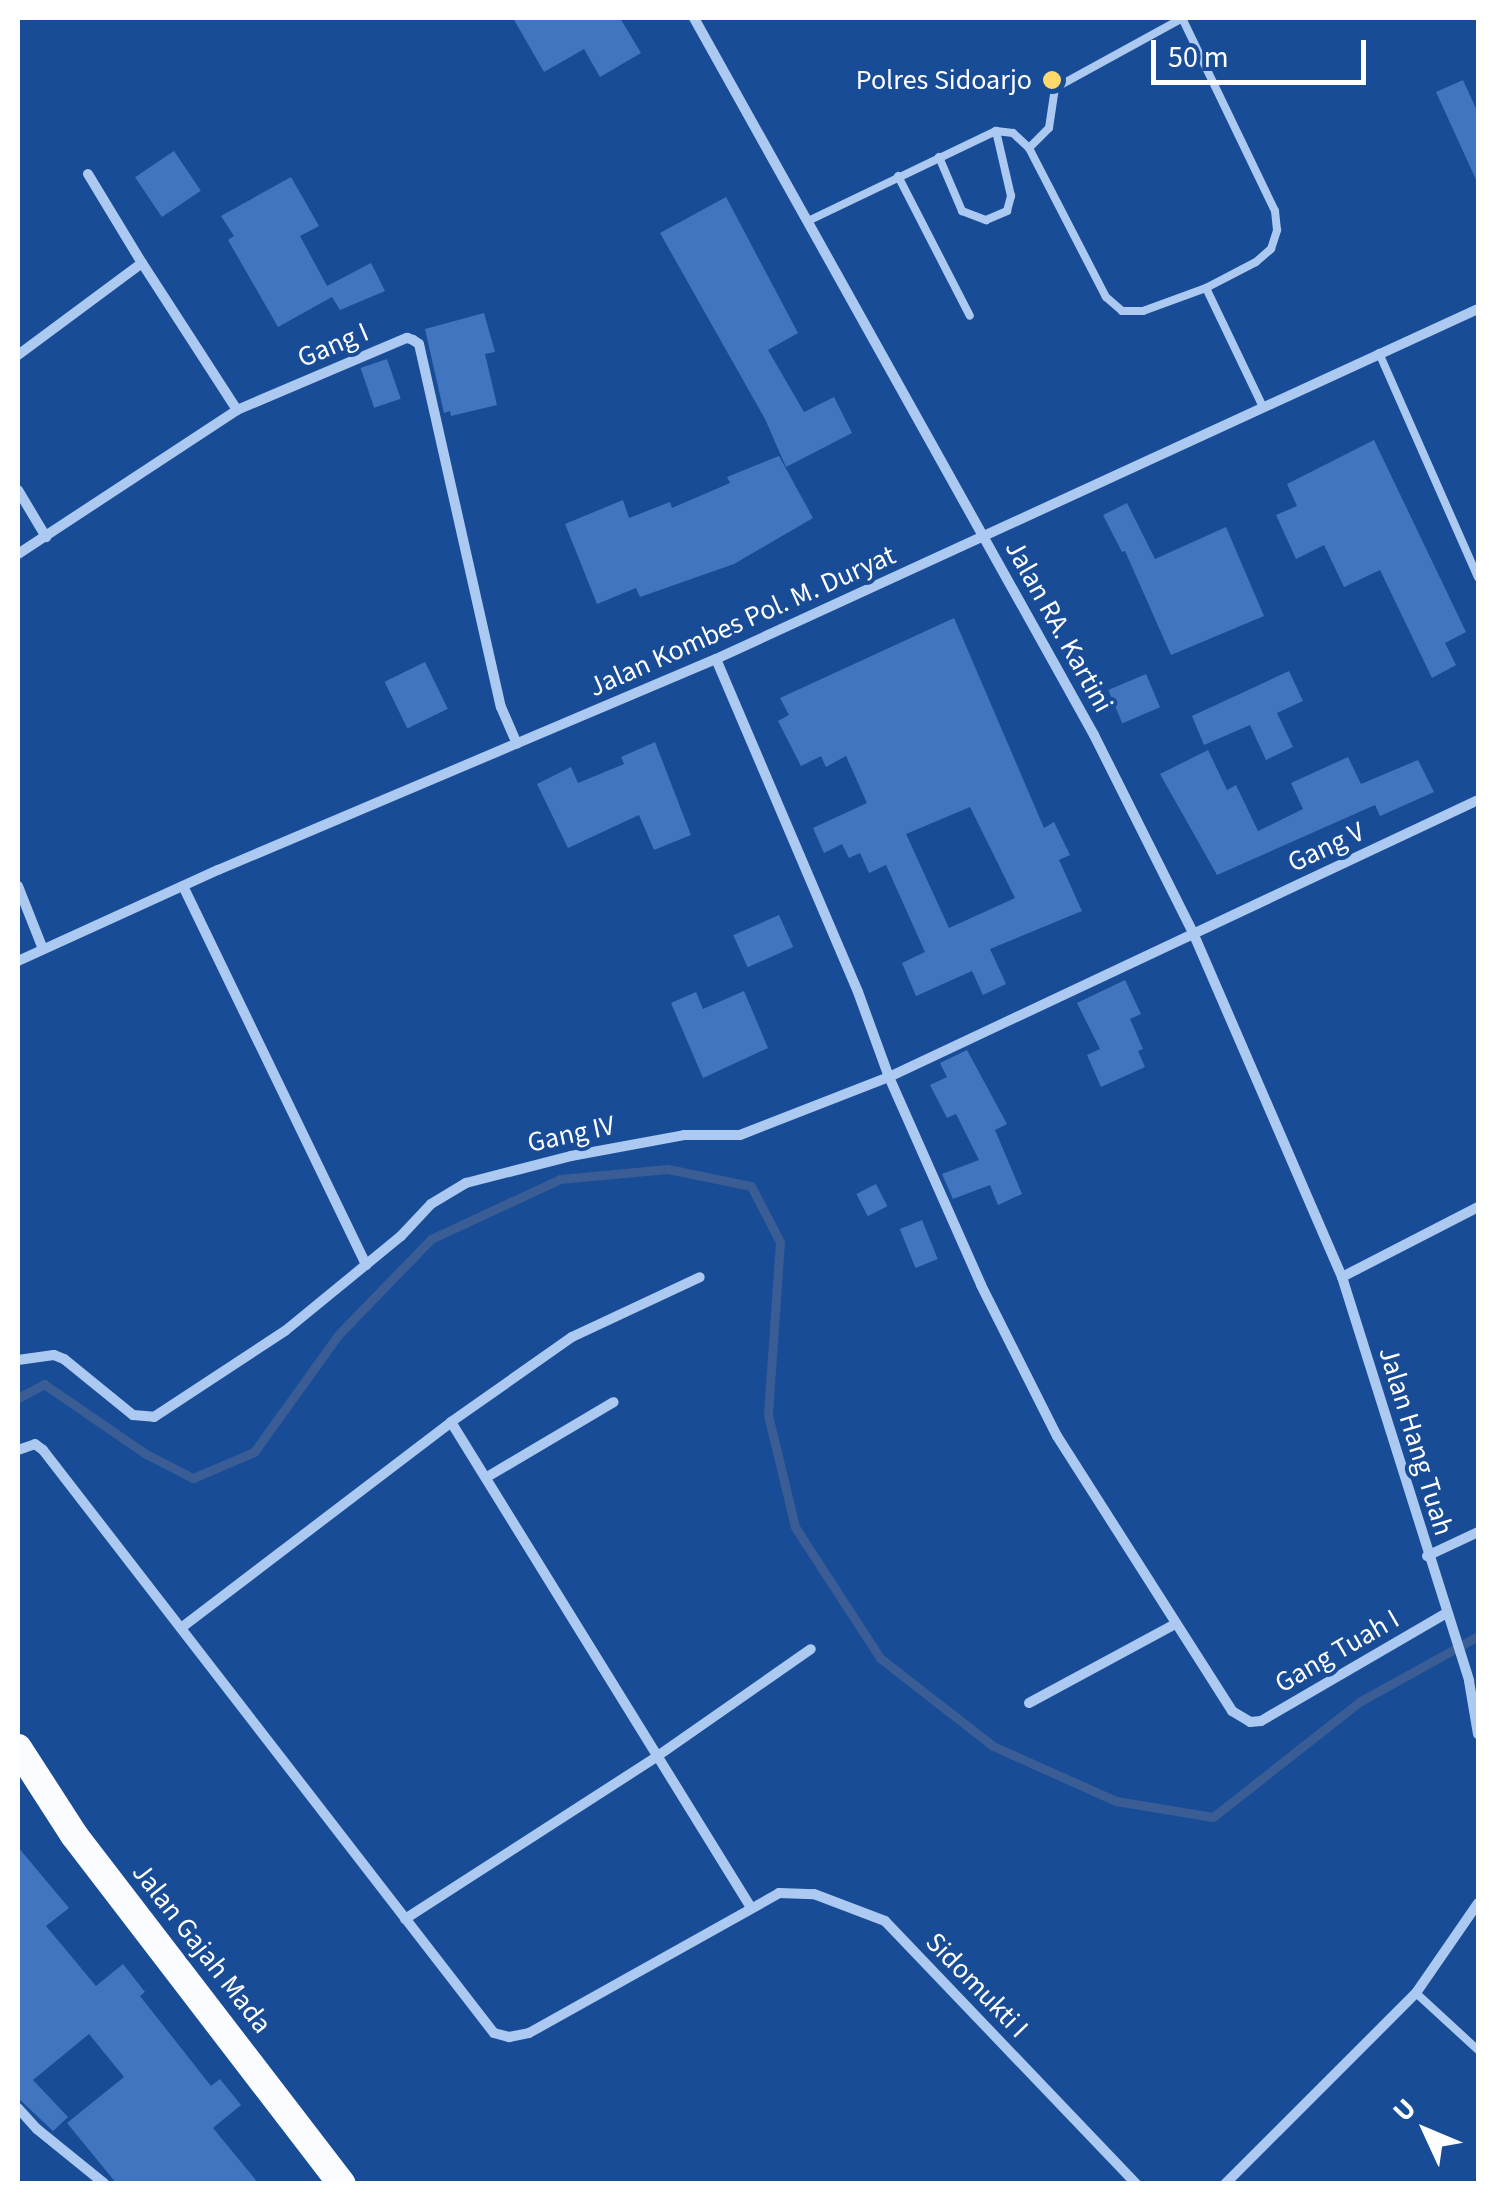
<!DOCTYPE html>
<style>
body{margin:0}
#map{position:relative;width:1496px;height:2201px;overflow:hidden;background:#194c97;font-family:"Source Sans 3",sans-serif}
div>[style]{position:absolute}
.stream>*{height:9px;margin:-4.5px;padding:0 4.5px;transform-origin:4.5px;border-radius:4.5px;background:#395d94}
.building>*{inset:0;background:#4175bf;transform-origin:0 0}
.service>*{height:8px;margin:-4px;padding:0 4px;transform-origin:4px;border-radius:4px;background:#acc9f1}
.minor>*{height:10px;margin:-5px;padding:0 5px;transform-origin:5px;border-radius:5px;background:#acc9f1}
.trunk>*{height:28px;margin:-14px;padding:0 14px;transform-origin:14px;border-radius:14px;background:#fafcff}
.dots>*{width:28px;height:28px;translate:-50% -50%;box-sizing:border-box;border:5px solid #194c97;border-radius:50%}
span{translate:-50% -50%;white-space:nowrap;text-align:center;line-height:1.15;-webkit-text-stroke:8px #194c97;paint-order:stroke}
.poi-label{font-size:28px;color:#fff}
.right{translate:-100% -50%;text-align:right}
.street-label{font-size:28px;color:#fff}
.frame{position:absolute;inset:0;border:20px solid #fff;pointer-events:none}
.north{position:absolute;left:1376px;top:2081px;width:100px;height:100px;-webkit-text-stroke:8px #194c97;paint-order:stroke;rotate:314deg;font-size:28px;font-weight:700;line-height:40px;text-align:center;color:#fff}
.north::after{content:'';display:block;margin:auto;width:35px;height:45px;background:#fff;clip-path:polygon(50% 0,100% 100%,50% 72%,0 100%)}
.scale{position:absolute;left:1151px;top:40px;width:215px;height:45px;box-sizing:border-box;border:5px solid #fff;border-top:0;padding-left:12px;font-size:30px;line-height:35px;white-space:nowrap;color:#fff;-webkit-text-stroke:8px #194c97;paint-order:stroke}
</style>
<div id="map">
<div class="stream">
<div style="left:18px;top:1398px;width:30px;rotate:-28deg"></div>
<div style="left:44px;top:1384px;width:124px;rotate:34.5deg"></div>
<div style="left:146px;top:1454px;width:53px;rotate:27.1deg"></div>
<div style="left:193px;top:1478px;width:66px;rotate:-23.1deg"></div>
<div style="left:254px;top:1452px;width:144px;rotate:-54.3deg"></div>
<div style="left:338px;top:1335px;width:134px;rotate:-45.9deg"></div>
<div style="left:431px;top:1239px;width:142px;rotate:-24.9deg"></div>
<div style="left:560px;top:1179px;width:108px;rotate:-5.3deg"></div>
<div style="left:668px;top:1169px;width:85px;rotate:11.6deg"></div>
<div style="left:751px;top:1186px;width:63px;rotate:62.6deg"></div>
<div style="left:780px;top:1242px;width:173px;rotate:94deg"></div>
<div style="left:768px;top:1415px;width:115px;rotate:76.4deg"></div>
<div style="left:795px;top:1527px;width:156px;rotate:57deg"></div>
<div style="left:880px;top:1658px;width:143px;rotate:37.9deg"></div>
<div style="left:993px;top:1746px;width:135px;rotate:24.1deg"></div>
<div style="left:1116px;top:1801px;width:98px;rotate:9.4deg"></div>
<div style="left:1213px;top:1817px;width:186px;rotate:-38.2deg"></div>
<div style="left:1359px;top:1702px;width:136px;rotate:-29deg"></div>
</div>
<div class="building">
<div style="clip-path:polygon(513px 18px,620px 18px,641px 53px,600px 77px,584px 49px,544px 72px)"></div>
<div style="clip-path:polygon(1463px 80px,1478px 113px,1478px 184px,1436px 92px)"></div>
<div style="left:174px;top:151px;width:48px;height:47px;rotate:56deg"></div>
<div style="clip-path:polygon(291px 177px,319px 226px,300px 236px,327px 286px,371px 263px,385px 291px,340px 310px,332px 297px,278px 327px,228px 240px,234px 236px,221px 216px)"></div>
<div style="clip-path:polygon(726px 197px,798px 333px,768px 350px,804px 412px,834px 397px,852px 433px,786px 467px,765px 419px,660px 233px)"></div>
<div style="clip-path:polygon(484px 313px,495px 352px,485px 354px,497px 405px,451px 416px,450px 411px,444px 413px,425px 329px)"></div>
<div style="left:387px;top:359px;width:42px;height:28px;rotate:71deg"></div>
<div style="clip-path:polygon(1374px 440px,1466px 632px,1445px 643px,1456px 665px,1432px 678px,1380px 570px,1344px 587px,1324px 545px,1296px 559px,1276px 515px,1297px 506px,1287px 484px)"></div>
<div style="clip-path:polygon(779px 456px,813px 518px,734px 564px,640px 597px,636px 588px,597px 604px,565px 524px,623px 500px,629px 518px,670px 502px,672px 508px,730px 483px,727px 477px)"></div>
<div style="clip-path:polygon(1127px 503px,1155px 559px,1226px 527px,1264px 616px,1171px 655px,1125px 551px,1122px 552px,1103px 515px)"></div>
<div style="clip-path:polygon(evenodd,954px 618px,1044px 828px,1054px 822px,1070px 855px,1059px 860px,1082px 911px,990px 949px,1006px 984px,983px 995px,972px 971px,916px 996px,902px 963px,925px 952px,886px 865px,869px 873px,860px 853px,849px 858px,842px 844px,824px 853px,813px 828px,867px 803px,846px 756px,826px 767px,821px 756px,801px 766px,778px 721px,789px 715px,780px 698px,954px 618px,970px 807px,1015px 898px,949px 928px,906px 834px,970px 807px)"></div>
<div style="left:425px;top:662px;width:52px;height:45px;rotate:64deg"></div>
<div style="clip-path:polygon(1289px 671px,1303px 701px,1277px 713px,1293px 747px,1266px 760px,1250px 725px,1204px 745px,1192px 716px)"></div>
<div style="left:1146px;top:674px;width:36px;height:41px;rotate:67deg"></div>
<div style="clip-path:polygon(655px 742px,691px 835px,654px 850px,639px 815px,568px 848px,537px 784px,571px 767px,578px 783px,624px 764px,621px 757px)"></div>
<div style="clip-path:polygon(1208px 750px,1227px 790px,1236px 785px,1258px 831px,1303px 809px,1291px 783px,1348px 757px,1361px 784px,1418px 760px,1434px 792px,1380px 816px,1375px 805px,1217px 875px,1160px 774px)"></div>
<div style="left:779px;top:915px;width:35px;height:50px;rotate:66deg"></div>
<div style="clip-path:polygon(1125px 980px,1141px 1014px,1130px 1019px,1143px 1049px,1138px 1051px,1145px 1067px,1101px 1087px,1087px 1055px,1100px 1049px,1077px 1003px)"></div>
<div style="clip-path:polygon(744px 991px,768px 1048px,703px 1078px,671px 1003px,696px 992px,703px 1009px)"></div>
<div style="clip-path:polygon(967px 1050px,1007px 1124px,995px 1130px,1022px 1194px,998px 1205px,990px 1185px,953px 1199px,942px 1174px,979px 1160px,956px 1114px,947px 1118px,930px 1085px,947px 1077px,940px 1063px)"></div>
<div style="left:876px;top:1184px;width:25px;height:22px;rotate:63deg"></div>
<div style="left:922px;top:1220px;width:42px;height:24px;rotate:68deg"></div>
<div style="clip-path:polygon(18px 1847px,69px 1908px,46px 1926px,96px 1986px,123px 1964px,145px 1992px,140px 1996px,211px 2086px,220px 2079px,241px 2105px,213px 2128px,259px 2184px,117px 2184px,67px 2123px,124px 2077px,89px 2034px,33px 2080px,68px 2117px,53px 2131px,18px 2098px)"></div>
</div>
<div class="service">
<div style="left:1029px;top:148px;width:28px;rotate:-45deg"></div>
<div style="left:1049px;top:128px;width:40px;rotate:-81.5deg"></div>
<div style="left:1055px;top:88px;width:144px;rotate:-28.7deg"></div>
<div style="left:939px;top:157px;width:59px;rotate:66.9deg"></div>
<div style="left:962px;top:211px;width:26px;rotate:21deg"></div>
<div style="left:986px;top:220px;width:23px;rotate:-23deg"></div>
<div style="left:1007px;top:211px;width:16px;rotate:-75deg"></div>
<div style="left:1011px;top:196px;width:67px;rotate:-103deg"></div>
<div style="left:898px;top:176px;width:157px;rotate:62.8deg"></div>
<div style="left:808px;top:221px;width:208px;rotate:-25.6deg"></div>
<div style="left:996px;top:131px;width:17px;rotate:7deg"></div>
<div style="left:1013px;top:133px;width:22px;rotate:43deg"></div>
<div style="left:1029px;top:148px;width:168px;rotate:62.7deg"></div>
<div style="left:1106px;top:297px;width:21px;rotate:41deg"></div>
<div style="left:1122px;top:311px;width:21px"></div>
<div style="left:1143px;top:311px;width:67px;rotate:-20.1deg"></div>
<div style="left:1206px;top:288px;width:56px;rotate:-27.5deg"></div>
<div style="left:1256px;top:262px;width:20px;rotate:-41deg"></div>
<div style="left:1271px;top:249px;width:20px;rotate:-72deg"></div>
<div style="left:1277px;top:230px;width:19px;rotate:-96deg"></div>
<div style="left:1275px;top:211px;width:214px;rotate:-115.7deg"></div>
<div style="left:1206px;top:288px;width:130px;rotate:64.4deg"></div>
<div style="left:1379px;top:353px;width:245px;rotate:66.2deg"></div>
<div style="left:1416px;top:1993px;width:84px;rotate:42.6deg"></div>
</div>
<div class="minor">
<div style="left:694px;top:18px;width:821px;rotate:60.84deg"></div>
<div style="left:1094px;top:735px;width:224px;rotate:63.4deg"></div>
<div style="left:1194px;top:935px;width:373px;rotate:66.6deg"></div>
<div style="left:1342px;top:1277px;width:423px;rotate:72.5deg"></div>
<div style="left:1469px;top:1681px;width:54px;rotate:80.4deg"></div>
<div style="left:88px;top:174px;width:104px;rotate:58.8deg"></div>
<div style="left:18px;top:355px;width:154px;rotate:-36.6deg"></div>
<div style="left:142px;top:263px;width:175px;rotate:57.1deg"></div>
<div style="left:18px;top:490px;width:55px;rotate:59.2deg"></div>
<div style="left:18px;top:554px;width:262px;rotate:-33.3deg"></div>
<div style="left:237px;top:410px;width:185px;rotate:-23deg"></div>
<div style="left:407px;top:338px;width:6px;rotate:18deg"></div>
<div style="left:413px;top:340px;width:7px;rotate:34deg"></div>
<div style="left:419px;top:344px;width:372px;rotate:77.3deg"></div>
<div style="left:501px;top:707px;width:40px;rotate:66.6deg"></div>
<div style="left:716px;top:659px;width:362px;rotate:66.9deg"></div>
<div style="left:858px;top:992px;width:90px;rotate:70deg"></div>
<div style="left:889px;top:1077px;width:227px;rotate:66.1deg"></div>
<div style="left:981px;top:1285px;width:169px;rotate:63.3deg"></div>
<div style="left:1057px;top:1436px;width:326px;rotate:57.5deg"></div>
<div style="left:1232px;top:1711px;width:21px;rotate:31deg"></div>
<div style="left:1250px;top:1722px;width:11px;rotate:-5deg"></div>
<div style="left:1261px;top:1721px;width:213px;rotate:-30.2deg"></div>
<div style="left:18px;top:886px;width:68px;rotate:68.4deg"></div>
<div style="left:183px;top:886px;width:421px;rotate:64.2deg"></div>
<div style="left:18px;top:961px;width:220px;rotate:-24.5deg"></div>
<div style="left:218px;top:870px;width:541px;rotate:-22.96deg"></div>
<div style="left:716px;top:659px;width:839px;rotate:-24.67deg"></div>
<div style="left:1342px;top:1277px;width:153px;rotate:-27.2deg"></div>
<div style="left:18px;top:1360px;width:36px;rotate:-8deg"></div>
<div style="left:54px;top:1355px;width:11px;rotate:22deg"></div>
<div style="left:64px;top:1359px;width:89px;rotate:39.1deg"></div>
<div style="left:133px;top:1415px;width:21px;rotate:5deg"></div>
<div style="left:154px;top:1417px;width:157px;rotate:-33.3deg"></div>
<div style="left:285px;top:1331px;width:150px;rotate:-39.3deg"></div>
<div style="left:401px;top:1236px;width:44px;rotate:-46.8deg"></div>
<div style="left:431px;top:1204px;width:41px;rotate:-31deg"></div>
<div style="left:466px;top:1183px;width:108px;rotate:-14.4deg"></div>
<div style="left:571px;top:1156px;width:115px;rotate:-10.5deg"></div>
<div style="left:684px;top:1135px;width:56px"></div>
<div style="left:740px;top:1135px;width:160px;rotate:-21.3deg"></div>
<div style="left:889px;top:1077px;width:651px;rotate:-25.19deg"></div>
<div style="left:451px;top:1422px;width:569px;rotate:58.29deg"></div>
<div style="left:18px;top:1450px;width:18px;rotate:-19deg"></div>
<div style="left:35px;top:1444px;width:10px;rotate:37deg"></div>
<div style="left:43px;top:1450px;width:737px;rotate:52.28deg"></div>
<div style="left:494px;top:2033px;width:16px;rotate:15deg"></div>
<div style="left:509px;top:2037px;width:20px;rotate:-11deg"></div>
<div style="left:529px;top:2033px;width:287px;rotate:-29.2deg"></div>
<div style="left:779px;top:1893px;width:35px;rotate:2deg"></div>
<div style="left:814px;top:1894px;width:76px;rotate:20.8deg"></div>
<div style="left:885px;top:1921px;width:364px;rotate:46.3deg"></div>
<div style="left:487px;top:1477px;width:147px;rotate:-30.6deg"></div>
<div style="left:1427px;top:1556px;width:56px;rotate:-25.2deg"></div>
<div style="left:181px;top:1628px;width:340px;rotate:-37.3deg"></div>
<div style="left:451px;top:1422px;width:148px;rotate:-35.1deg"></div>
<div style="left:572px;top:1337px;width:141px;rotate:-25.1deg"></div>
<div style="left:1029px;top:1703px;width:166px;rotate:-28.4deg"></div>
<div style="left:405px;top:1919px;width:302px;rotate:-32.8deg"></div>
<div style="left:659px;top:1755px;width:185px;rotate:-34.9deg"></div>
<div style="left:18px;top:2108px;width:28px;rotate:48deg"></div>
<div style="left:37px;top:2129px;width:87px;rotate:39deg"></div>
<div style="left:1225px;top:2184px;width:270px;rotate:-45deg"></div>
<div style="left:1416px;top:1993px;width:109px;rotate:-55.4deg"></div>
</div>
<div class="trunk">
<div style="left:18px;top:1748px;width:103px;rotate:57.2deg"></div>
<div style="left:74px;top:1835px;width:440px;rotate:52.5deg"></div>
</div>
<div class="dots">
<div style="left:1052px;top:80px;background:#ffd96c"></div>
</div>
<div class="poi-label">
<span class="right" style="left:1032px;top:80px">Polres Sidoarjo</span>
</div>
<div class="street-label">
<span style="left:333px;top:345px;rotate:-23deg">Gang I</span>
<span style="left:742px;top:621px;rotate:-24deg">Jalan Kombes Pol. M. Duryat</span>
<span style="left:1059px;top:626px;rotate:61deg">Jalan RA. Kartini</span>
<span style="left:1326px;top:847px;rotate:-25deg">Gang V</span>
<span style="left:571px;top:1134px;rotate:-12deg">Gang IV</span>
<span style="left:1416px;top:1441px;rotate:73deg">Jalan Hang Tuah</span>
<span style="left:1337px;top:1651px;rotate:-30deg">Gang Tuah I</span>
<span style="left:202px;top:1948px;rotate:52deg">Jalan Gajah Mada</span>
<span style="left:977px;top:1985px;rotate:46deg">Sidomukti I</span>
</div>
<div class="frame"></div>
<div class="north">U</div>
<div class="scale">50 m</div>
</div>
